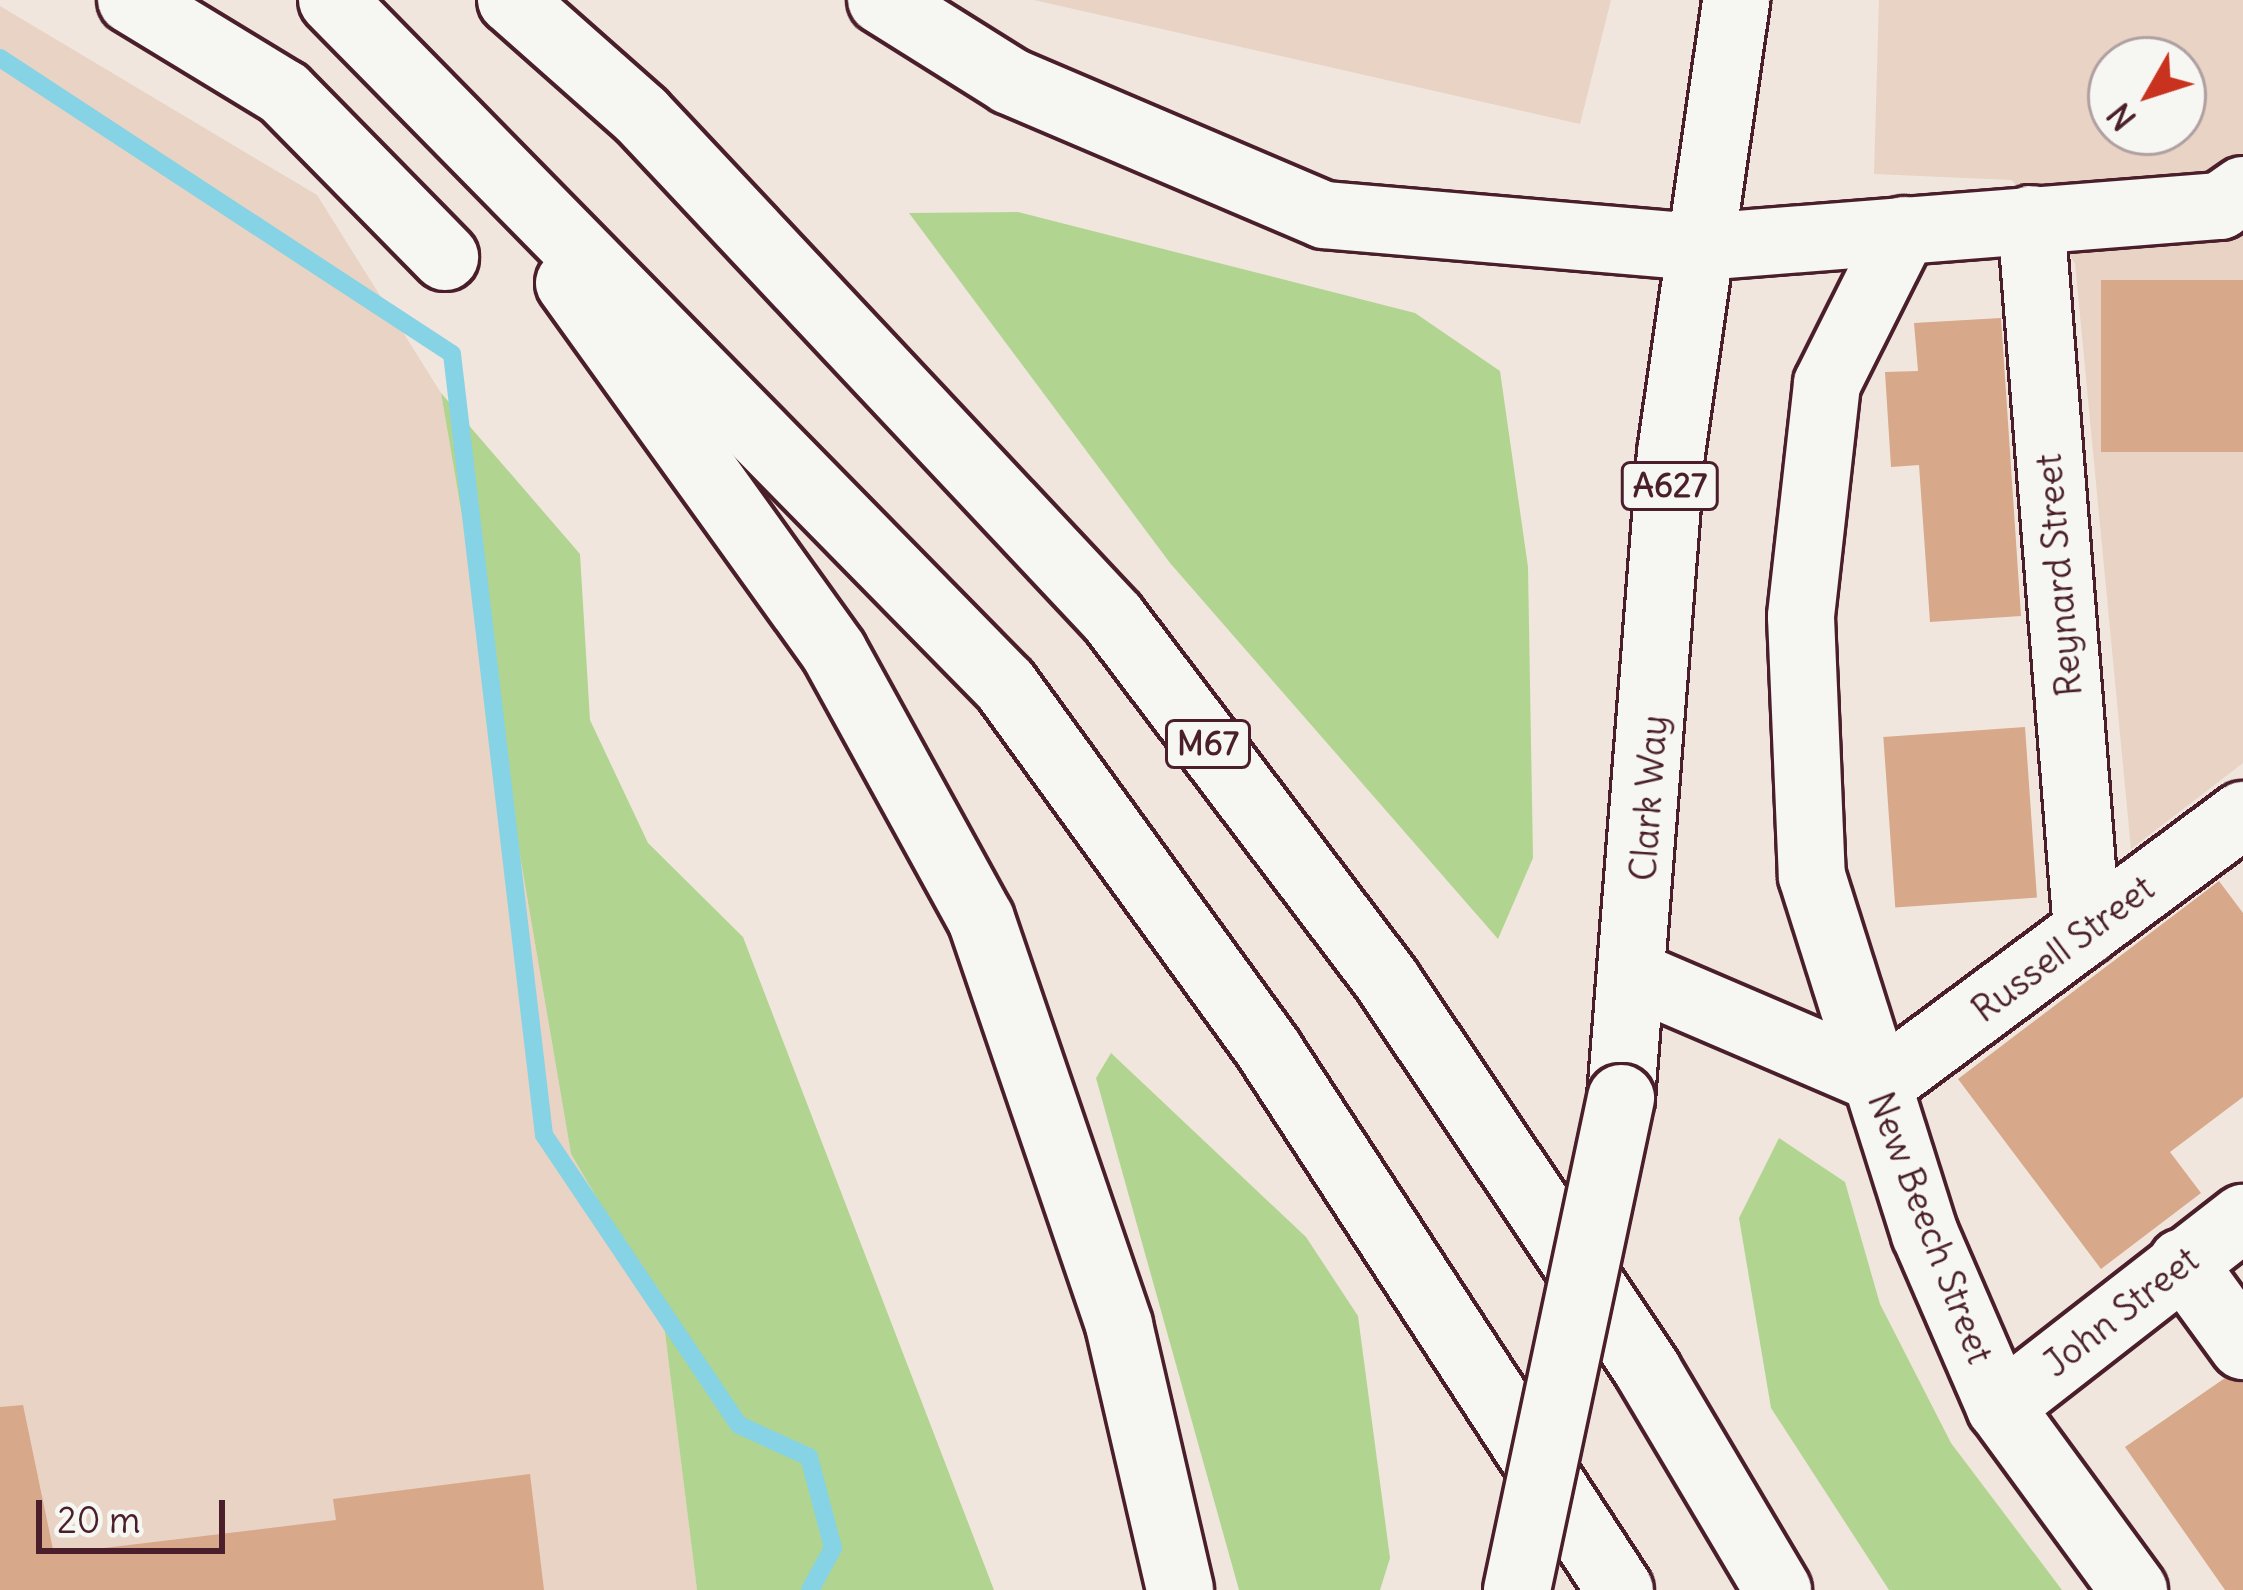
<!DOCTYPE html>
<style>
body{margin:0}
#map{position:relative;width:2243px;height:1590px;overflow:hidden;background:#f0e6dd;font-family:Delius,sans-serif}
div>[style]{position:absolute}
.built>*{inset:0;background:#e8d3c4}
.green>*{inset:0;background:#b1d590}
.stream>*{height:18px;margin:-9px;padding:0 9px;transform-origin:9px;border-radius:9px;background:#85d3e4}
.building>*{inset:0;background:#d7a889;transform-origin:0 0}
.roads{filter:drop-shadow(3px 0 #4a1f2b) drop-shadow(-3px 0 #4a1f2b) drop-shadow(0 3px #4a1f2b) drop-shadow(0 -3px #4a1f2b)}
.minor>*{height:66px;margin:-33px;padding:0 33px;transform-origin:33px;border-radius:33px;background:#f6f6f2}
.major>*{height:66px;margin:-33px;padding:0 33px;transform-origin:33px;border-radius:33px;background:#f6f6f2}
.highway>*{height:66px;margin:-33px;padding:0 33px;transform-origin:33px;border-radius:33px;background:#f6f6f2}
.bridges{filter:drop-shadow(3px 0 #4a1f2b) drop-shadow(-3px 0 #4a1f2b) drop-shadow(0 3px #4a1f2b) drop-shadow(0 -3px #4a1f2b)}
.major-bridge>*{height:66px;margin:-33px;padding:0 33px;transform-origin:33px;border-radius:33px;background:#f6f6f2}
span{translate:-50% -50%;white-space:nowrap;text-align:center;line-height:1.15;-webkit-text-stroke:9px #f6f6f2;paint-order:stroke}
.shield-label span{padding:3px 9px;background:#f6f6f2;border:3px solid;border-radius:9px;-webkit-text-stroke-width:0}
.shield-label{font-size:33px;color:#4a1f2b;font-weight:700}
.street-label{font-size:36px;color:#4a1f2b}
.north{position:absolute;left:2087px;top:36px;width:120px;height:120px;box-sizing:border-box;background:#f6f6f2;border:3px solid #b1a0a2;border-radius:50%;rotate:231deg;font-size:33px;font-weight:700;line-height:48px;text-align:center;color:#4a1f2b}
.north::after{content:'';display:block;margin:auto;width:42px;height:54px;background:#c8321e;clip-path:polygon(50% 0,100% 100%,50% 72%,0 100%)}
.scale{position:absolute;left:36px;top:1500px;width:189px;height:54px;box-sizing:border-box;border:6px solid #4a1f2b;border-top:0;padding-left:15px;font-size:36px;line-height:42px;white-space:nowrap;color:#4a1f2b;-webkit-text-stroke:9px #f6f6f2;paint-order:stroke}
</style>
<div id="map">
<div class="built">
<div style="clip-path:polygon(1034px 0,1611px 0,1580px 124px)"></div>
<div style="clip-path:polygon(evenodd,1879px 0,2243px 0,2243px 763px,2131px 849px,2075px 263px,2012px 180px,1874px 174px,1879px 0,2111px 60px,2183px 60px,2183px 132px,2111px 132px,2111px 60px)"></div>
<div style="clip-path:polygon(0 6px,317px 195px,441px 393px,571px 1154px,662px 1309px,697px 1590px,0 1590px)"></div>
</div>
<div class="green">
<div style="clip-path:polygon(1018px 212px,1415px 313px,1500px 371px,1528px 567px,1533px 858px,1498px 939px,1170px 563px,909px 213px)"></div>
<div style="clip-path:polygon(441px 393px,580px 554px,590px 720px,648px 843px,743px 937px,994px 1590px,697px 1590px,662px 1309px,571px 1154px)"></div>
<div style="clip-path:polygon(1111px 1053px,1306px 1237px,1358px 1316px,1390px 1558px,1380px 1590px,1239px 1590px,1096px 1078px)"></div>
<div style="clip-path:polygon(1779px 1138px,1845px 1182px,1880px 1304px,1951px 1443px,2062px 1590px,1889px 1590px,1771px 1408px,1739px 1218px)"></div>
</div>
<div class="stream">
<div style="left:0;top:58px;width:540px;rotate:33.22deg"></div>
<div style="left:452px;top:354px;width:786px;rotate:83.28deg"></div>
<div style="left:544px;top:1135px;width:349px;rotate:56.1deg"></div>
<div style="left:739px;top:1425px;width:77px;rotate:24.6deg"></div>
<div style="left:809px;top:1457px;width:94px;rotate:75.2deg"></div>
<div style="left:833px;top:1548px;width:48px;rotate:118.7deg"></div>
</div>
<div class="building">
<div style="left:2243px;top:280px;width:172px;height:142px;rotate:90deg"></div>
<div style="clip-path:polygon(2001px 318px,2021px 616px,1930px 622px,1919px 465px,1891px 467px,1885px 372px,1918px 371px,1914px 323px)"></div>
<div style="left:2025px;top:727px;width:171px;height:142px;rotate:86deg"></div>
<div style="clip-path:polygon(2219px 881px,2243px 913px,2243px 1097px,2170px 1152px,2201px 1193px,2101px 1269px,1958px 1079px)"></div>
<div style="clip-path:polygon(2225px 1378px,2243px 1383px,2243px 1590px,2225px 1590px,2125px 1447px)"></div>
<div style="clip-path:polygon(23px 1405px,54px 1554px,336px 1520px,333px 1499px,530px 1474px,544px 1590px,0 1590px,0 1407px)"></div>
</div>
<div class="roads">
<div class="minor">
<div style="left:131px;top:0;width:179px;rotate:31.3deg"></div>
<div style="left:284px;top:93px;width:230px;rotate:45.5deg"></div>
<div style="left:2031px;top:219px;width:714px;rotate:85.5deg"></div>
<div style="left:1904px;top:230px;width:172px;rotate:116.6deg"></div>
<div style="left:1827px;top:384px;width:234px;rotate:96.4deg"></div>
<div style="left:1801px;top:617px;width:259px;rotate:87.6deg"></div>
<div style="left:1812px;top:876px;width:375px;rotate:72.5deg"></div>
<div style="left:1925px;top:1234px;width:189px;rotate:66.6deg"></div>
<div style="left:2000px;top:1407px;width:227px;rotate:53.8deg"></div>
<div style="left:1701px;top:247px;width:521px;rotate:-4.52deg"></div>
<div style="left:2220px;top:206px;width:28px;rotate:-35deg"></div>
<div style="left:1636px;top:976px;width:269px;rotate:23.2deg"></div>
<div style="left:1883px;top:1082px;width:448px;rotate:-36.6deg"></div>
<div style="left:2182px;top:1262px;width:104px;rotate:54deg"></div>
<div style="left:2000px;top:1407px;width:308px;rotate:-37.9deg"></div>
</div>
<div class="major">
<div style="left:1324px;top:215px;width:378px;rotate:4.9deg"></div>
<div style="left:1621px;top:1098px;width:647px;rotate:-85.57deg"></div>
<div style="left:1671px;top:453px;width:458px;rotate:-81.8deg"></div>
</div>
<div class="highway">
<div style="left:332px;top:0;width:960px;rotate:45.51deg"></div>
<div style="left:1005px;top:685px;width:450px;rotate:54.1deg"></div>
<div style="left:1269px;top:1050px;width:644px;rotate:56.98deg"></div>
<div style="left:511px;top:0;width:174px;rotate:41.5deg"></div>
<div style="left:641px;top:115px;width:690px;rotate:46.82deg"></div>
<div style="left:1113px;top:618px;width:456px;rotate:52.9deg"></div>
<div style="left:1388px;top:982px;width:468px;rotate:56.2deg"></div>
<div style="left:1648px;top:1371px;width:255px;rotate:59.3deg"></div>
<div style="left:881px;top:0;width:152px;rotate:32.1deg"></div>
<div style="left:1010px;top:81px;width:341px;rotate:23.1deg"></div>
<div style="left:569px;top:283px;width:454px;rotate:54.3deg"></div>
<div style="left:834px;top:652px;width:305px;rotate:61.2deg"></div>
<div style="left:981px;top:919px;width:429px;rotate:71.2deg"></div>
<div style="left:1119px;top:1325px;width:272px;rotate:77deg"></div>
</div>
</div>
<div class="bridges">
<div class="major-bridge">
<div style="left:1517px;top:1590px;width:503px;rotate:-78.06deg"></div>
</div>
</div>
<div class="shield-label">
<span style="left:1670px;top:486px">A627</span>
<span style="left:1208px;top:744px">M67</span>
</div>
<div class="street-label">
<span style="left:2059px;top:575px;rotate:-95deg">Reynard Street</span>
<span style="left:1649px;top:798px;rotate:-86deg">Clark Way</span>
<span style="left:2063px;top:949px;rotate:-37deg">Russell Street</span>
<span style="left:1930px;top:1228px;rotate:69deg">New Beech Street</span>
<span style="left:2121px;top:1312px;rotate:-38deg">John Street</span>
</div>
<div class="north">N</div>
<div class="scale">20 m</div>
</div>
